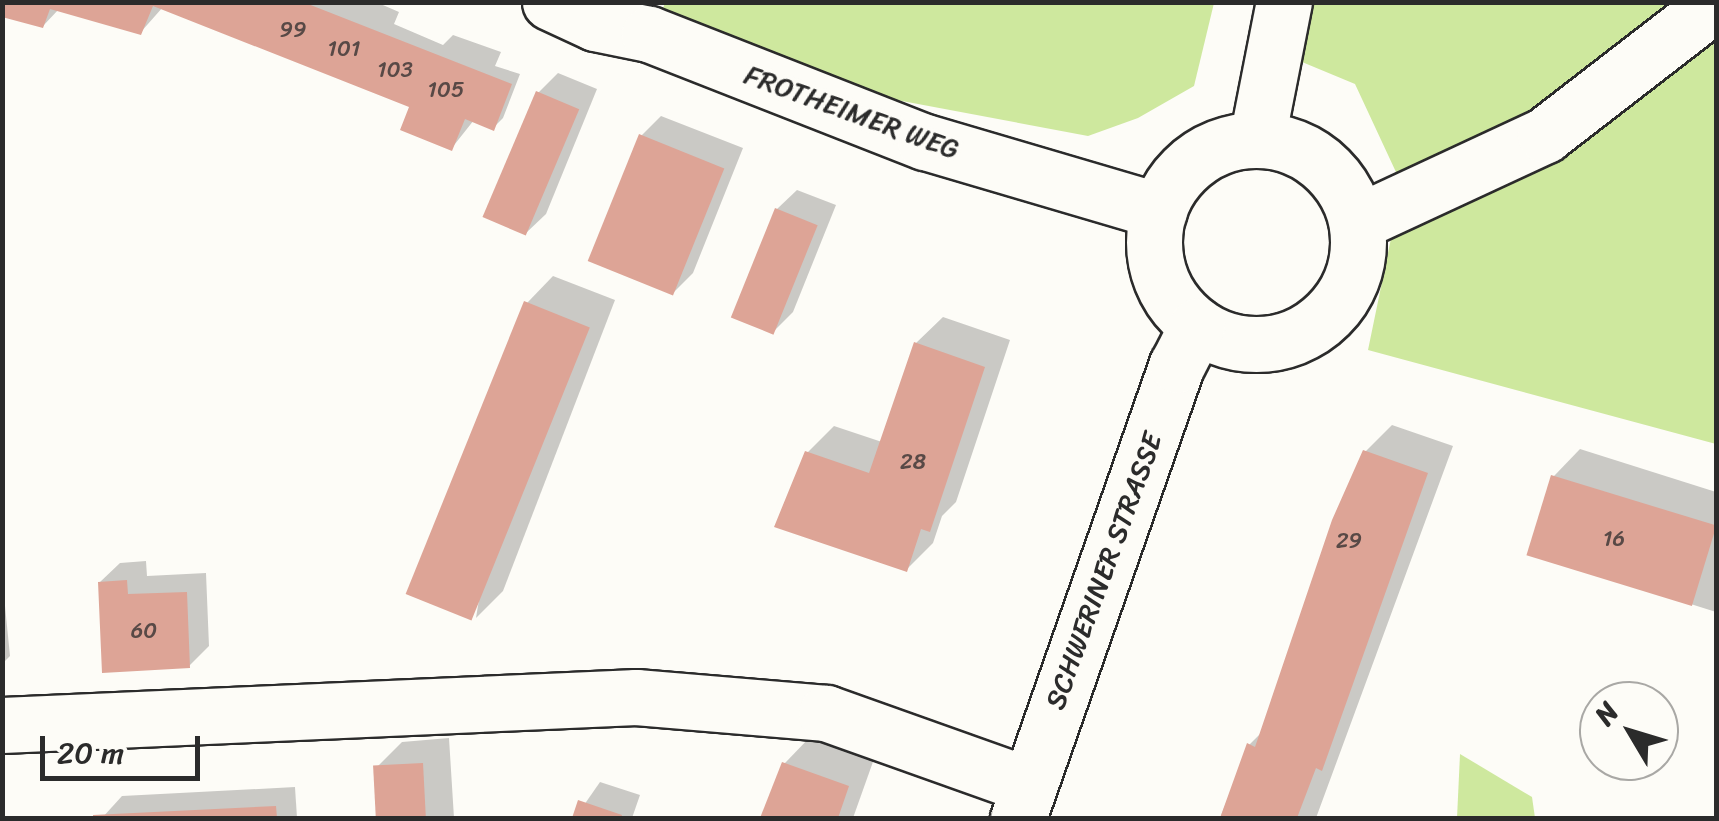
<!DOCTYPE html>
<style>
body{margin:0}
#map{position:relative;width:1719px;height:821px;overflow:hidden;background:#fdfcf7;font-family:Sriracha,sans-serif}
div>[style]{position:absolute}
.green>*{inset:0;background:#cee89e}
.shadow>*{inset:0;background:#0003}
.building>*{inset:0;background:#dda496;transform-origin:0 0}
.roads{filter:drop-shadow(2px 0 #2b2b2b) drop-shadow(-2px 0 #2b2b2b) drop-shadow(0 2px #2b2b2b) drop-shadow(0 -2px #2b2b2b)}
.minor>*{height:55px;margin:-27.5px;padding:0 27.5px;transform-origin:27.5px;border-radius:27.5px;background:#fdfcf7}
.tertiary>*{height:55px;margin:-27.5px;padding:0 27.5px;transform-origin:27.5px;border-radius:27.5px;background:#fdfcf7}
.tertiary>.ring{margin:-27.5px;padding:0;box-sizing:content-box;background:none;border:55px solid #fdfcf7;border-radius:50%}
span{translate:-50% -50%;white-space:nowrap;text-align:center;line-height:1.15;-webkit-text-stroke:8px #fdfcf7;paint-order:stroke}
.number-label{font-size:22px;color:#584946}
.number-label span{-webkit-text-stroke-width:0}
.street-label{font-size:28px;color:#2b2b2b}
.frame{position:absolute;inset:0;border:5px solid #2b2b2b;pointer-events:none}
.north{position:absolute;left:1579px;top:681px;width:100px;height:100px;box-sizing:border-box;background:#fdfcf7;border:2px solid #a9a8a5;border-radius:50%;rotate:308deg;font-size:28px;font-weight:700;line-height:40px;text-align:center;color:#2b2b2b}
.north::after{content:'';display:block;margin:auto;width:35px;height:45px;background:#2b2b2b;clip-path:polygon(50% 0,100% 100%,50% 72%,0 100%)}
.scale{position:absolute;left:40px;top:736px;width:160px;height:45px;box-sizing:border-box;border:5px solid #2b2b2b;border-top:0;padding-left:12px;font-size:30px;line-height:35px;white-space:nowrap;color:#2b2b2b;-webkit-text-stroke:8px #fdfcf7;paint-order:stroke}
</style>
<div id="map">
<div class="green">
<div style="clip-path:polygon(665px 2px,1214px 3px,1194px 86px,1138px 118px,1088px 136px,870px 95px,663px 9px)"></div>
<div style="clip-path:polygon(1314px 3px,1716px 3px,1716px 444px,1368px 350px,1402px 185px,1355px 84px,1302px 62px)"></div>
<div style="clip-path:polygon(1460px 754px,1532px 797px,1535px 818px,1457px 818px)"></div>
</div>
<div class="shadow">
<div style="clip-path:polygon(2px 2px,376px 2px,399px 12px,394px 24px,443px 45px,453px 35px,501px 52px,495px 66px,520px 74px,503px 118px,493px 128px,474px 120px,451px 149px,416px 96px,163px 7px,140px 33px,59px 9px,43px 26px)"></div>
<div style="clip-path:polygon(558px 73px,597px 89px,546px 214px,526px 233px,538px 93px)"></div>
<div style="clip-path:polygon(661px 116px,743px 148px,693px 273px,673px 293px,642px 135px)"></div>
<div style="clip-path:polygon(797px 190px,836px 205px,793px 312px,773px 332px,777px 209px)"></div>
<div style="clip-path:polygon(553px 276px,615px 300px,503px 591px,476px 618px,527px 303px)"></div>
<div style="clip-path:polygon(943px 317px,1010px 340px,956px 502px,942px 516px,933px 543px,906px 570px,807px 453px,834px 426px,882px 442px,916px 343px)"></div>
<div style="clip-path:polygon(1392px 425px,1453px 446px,1316px 818px,1220px 818px,1249px 745px,1262px 732px,1365px 452px)"></div>
<div style="clip-path:polygon(1580px 449px,1716px 492px,1716px 612px,1529px 553px,1554px 476px)"></div>
<div style="clip-path:polygon(146px 561px,147px 576px,206px 573px,209px 646px,189px 666px,100px 582px,120px 563px)"></div>
<div style="clip-path:polygon(2px 576px,10px 656px,2px 664px)"></div>
<div style="clip-path:polygon(811px 736px,874px 759px,853px 818px,765px 818px,785px 763px)"></div>
<div style="clip-path:polygon(449px 738px,454px 818px,378px 818px,375px 769px,402px 742px)"></div>
<div style="clip-path:polygon(600px 782px,640px 795px,632px 818px,575px 818px)"></div>
<div style="clip-path:polygon(295px 787px,297px 818px,102px 818px,122px 796px)"></div>
</div>
<div class="building">
<div style="clip-path:polygon(2px 2px,303px 2px,512px 84px,494px 131px,465px 119px,452px 151px,400px 130px,409px 107px,153px 6px,141px 35px,50px 9px,43px 28px,2px 17px)"></div>
<div style="left:536px;top:91px;width:47px;height:137px;rotate:23deg"></div>
<div style="left:639px;top:134px;width:92px;height:137px;rotate:22deg"></div>
<div style="left:775px;top:208px;width:46px;height:118px;rotate:22deg"></div>
<div style="left:524px;top:301px;width:71px;height:316px;rotate:22deg"></div>
<div style="clip-path:polygon(914px 342px,985px 367px,930px 532px,921px 529px,907px 572px,774px 527px,805px 451px,869px 473px)"></div>
<div style="clip-path:polygon(1363px 450px,1428px 473px,1322px 771px,1316px 768px,1297px 818px,1220px 818px,1247px 743px,1255px 747px,1332px 520px)"></div>
<div style="left:1551px;top:475px;width:173px;height:84px;rotate:17deg"></div>
<div style="clip-path:polygon(127px 580px,128px 594px,187px 592px,190px 668px,102px 673px,98px 582px)"></div>
<div style="clip-path:polygon(782px 762px,849px 786px,838px 818px,760px 818px)"></div>
<div style="left:423px;top:763px;width:55px;height:50px;rotate:87deg"></div>
<div style="clip-path:polygon(578px 800px,622px 815px,621px 818px,572px 818px)"></div>
<div style="clip-path:polygon(276px 806px,277px 818px,93px 818px,93px 815px)"></div>
</div>
<div class="roads">
<div class="minor">
<div style="left:550px;top:2px;width:50px;rotate:25deg"></div>
<div style="left:595px;top:23px;width:55px;rotate:11.5deg"></div>
<div style="left:649px;top:34px;width:296px;rotate:21.4deg"></div>
<div style="left:925px;top:142px;width:244px;rotate:16.4deg"></div>
<div style="left:1360px;top:221px;width:204px;rotate:-24.9deg"></div>
<div style="left:1545px;top:135px;width:216px;rotate:-37.7deg"></div>
<div style="left:2px;top:725px;width:635px;rotate:-2.53deg"></div>
<div style="left:636px;top:697px;width:191px;rotate:4.8deg"></div>
<div style="left:826px;top:713px;width:214px;rotate:19.6deg"></div>
</div>
<div class="tertiary">
<div style="left:1257px;top:139px;width:140px;rotate:-78.9deg"></div>
<div class="ring" style="left:1154px;top:140px;width:149px;height:149px"></div>
<div style="left:1018px;top:818px;width:480px;rotate:-70.7deg"></div>
<div style="left:1177px;top:365px;width:44px;rotate:-62.9deg"></div>
</div>
</div>
<div class="number-label">
<span style="left:293px;top:30px">99</span>
<span style="left:344px;top:49px">101</span>
<span style="left:395px;top:70px">103</span>
<span style="left:446px;top:90px">105</span>
<span style="left:913px;top:462px">28</span>
<span style="left:1614px;top:539px">16</span>
<span style="left:1349px;top:541px">29</span>
<span style="left:144px;top:631px">60</span>
</div>
<div class="street-label">
<span style="left:852px;top:112px;rotate:20deg">FROTHEIMER WEG</span>
<span style="left:1104px;top:571px;rotate:-70deg">SCHWERINER STRASSE</span>
</div>
<div class="frame"></div>
<div class="north">N</div>
<div class="scale">20 m</div>
</div>
